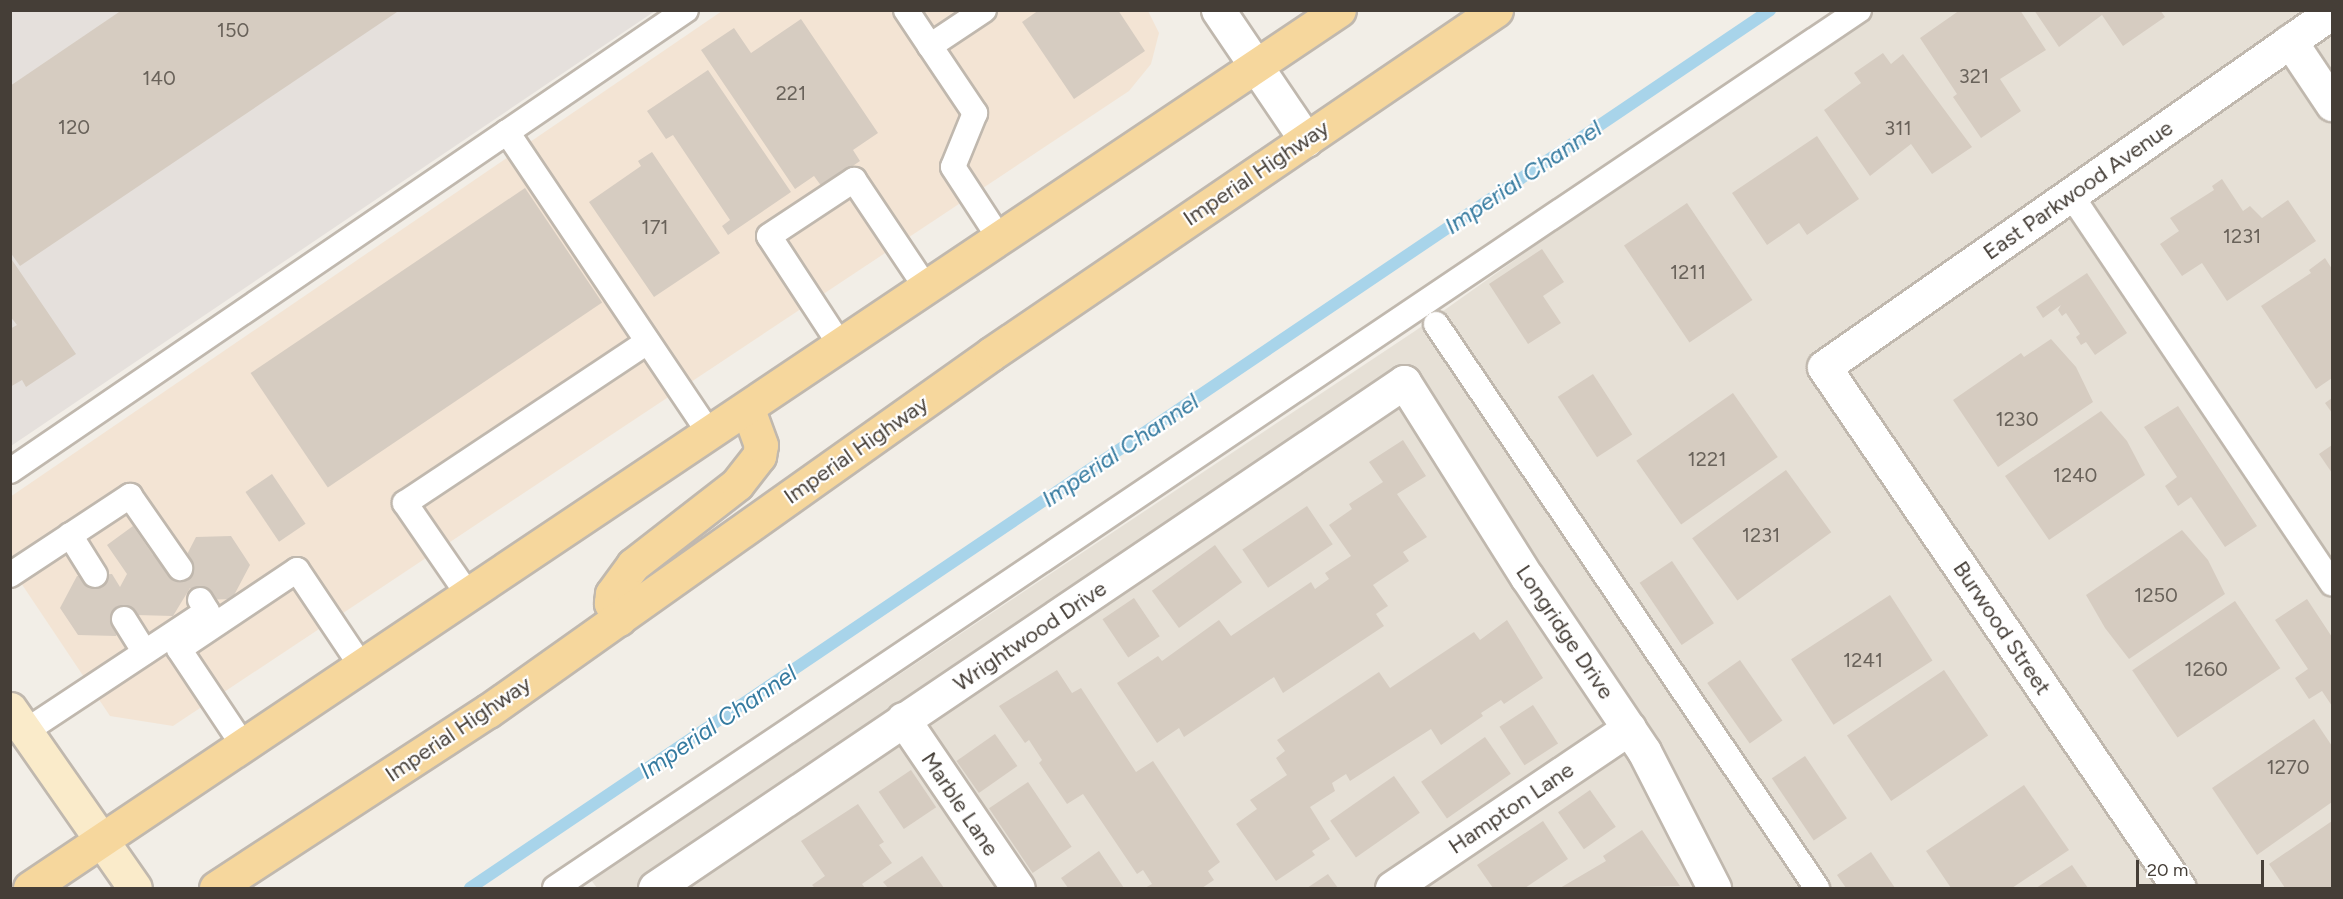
<!DOCTYPE html>
<style>
body{margin:0}
#map{position:relative;width:2343px;height:899px;overflow:hidden;background:#f2eee7;font-family:Figtree,sans-serif}
div>[style]{position:absolute}
.residential>*{inset:0;background:#e6e0d6}
.commercial>*{inset:0;background:#f3e4d4}
.industrial>*{inset:0;background:#e5e0dc}
.stream>*{height:12px;margin:-6px;padding:0 6px;transform-origin:6px;border-radius:6px;background:#a8d4ea}
.building>*{inset:0;background:#d6ccc1;transform-origin:0 0}
.roads{filter:drop-shadow(2px 0 #c0b8ae) drop-shadow(-2px 0 #c0b8ae) drop-shadow(0 2px #c0b8ae) drop-shadow(0 -2px #c0b8ae)}
.service>*{height:24px;margin:-12px;padding:0 12px;transform-origin:12px;border-radius:12px;background:#fff}
.minor>*{height:33px;margin:-16.5px;padding:0 16.5px;transform-origin:16.5px;border-radius:16.5px;background:#fff}
.secondary>*{height:33px;margin:-16.5px;padding:0 16.5px;transform-origin:16.5px;border-radius:16.5px;background:#faebca}
.primary>*{height:33px;margin:-16.5px;padding:0 16.5px;transform-origin:16.5px;border-radius:16.5px;background:#f6d79d}
span{translate:-50% -50%;white-space:nowrap;text-align:center;line-height:1.15;-webkit-text-stroke:4.5px #fff;paint-order:stroke}
.number-label{font-size:20px;color:#69625a}
.number-label span{-webkit-text-stroke-width:0}
.street-label{font-size:22px;color:#453e37}
.water-label{font-size:24px;color:#367ba0;font-style:italic}
.frame{position:absolute;inset:0;border:12px solid #453e37;pointer-events:none}
.scale{position:absolute;left:2136px;top:860px;width:128px;height:27px;box-sizing:border-box;border:3px solid #453e37;border-top:0;padding-left:8px;font-size:18px;line-height:21px;white-space:nowrap;color:#453e37;-webkit-text-stroke:4px #fff;paint-order:stroke}
</style>
<div id="map">
<div class="residential">
<div style="clip-path:polygon(1865px 11px,2332px 11px,2332px 888px,597px 888px,591px 880px,1415px 331px)"></div>
</div>
<div class="commercial">
<div style="clip-path:polygon(722px 11px,1148px 11px,1159px 33px,1151px 64px,1129px 91px,173px 726px,110px 716px,11px 568px,10px 497px)"></div>
</div>
<div class="industrial">
<div style="clip-path:polygon(11px 11px,655px 11px,11px 446px)"></div>
</div>
<div class="stream">
<div style="left:470px;top:888px;width:1569px;rotate:-34.03deg"></div>
</div>
<div class="building">
<div style="clip-path:polygon(122px 10px,400px 10px,20px 266px,10px 252px,10px 86px)"></div>
<div style="clip-path:polygon(1039px 10px,1118px 10px,1145px 51px,1074px 99px,1022px 22px)"></div>
<div style="clip-path:polygon(1960px 10px,2020px 10px,2046px 50px,2000px 79px,2021px 111px,1981px 138px,1953px 97px,1957px 94px,1920px 38px)"></div>
<div style="clip-path:polygon(2034px 10px,2160px 10px,2165px 17px,2123px 46px,2102px 15px,2059px 47px)"></div>
<div style="clip-path:polygon(801px 19px,878px 133px,853px 150px,860px 161px,822px 187px,814px 176px,795px 189px,701px 50px,734px 28px,751px 53px)"></div>
<div style="clip-path:polygon(1883px 53px,1891px 64px,1903px 54px,1972px 147px,1932px 174px,1911px 144px,1870px 176px,1824px 110px,1861px 83px,1854px 73px)"></div>
<div style="clip-path:polygon(708px 70px,791px 192px,728px 235px,722px 226px,730px 220px,673px 135px,666px 139px,647px 111px)"></div>
<div style="clip-path:polygon(1817px 136px,1859px 199px,1807px 235px,1799px 223px,1767px 245px,1732px 193px)"></div>
<div style="clip-path:polygon(652px 152px,720px 253px,654px 297px,589px 202px,641px 166px,638px 161px)"></div>
<div style="clip-path:polygon(2222px 179px,2243px 211px,2250px 206px,2262px 218px,2288px 200px,2316px 241px,2227px 301px,2202px 263px,2182px 276px,2160px 244px,2179px 231px,2170px 218px,2214px 190px,2212px 186px)"></div>
<div style="left:525px;top:188px;width:138px;height:331px;rotate:56deg"></div>
<div style="left:1687px;top:203px;width:117px;height:76px;rotate:56deg"></div>
<div style="clip-path:polygon(1542px 249px,1564px 282px,1543px 296px,1561px 323px,1528px 344px,1489px 284px)"></div>
<div style="clip-path:polygon(10px 257px,76px 354px,26px 387px,22px 380px,10px 387px,10px 329px,17px 325px,10px 316px)"></div>
<div style="clip-path:polygon(2325px 258px,2332px 269px,2332px 378px,2316px 389px,2261px 306px,2311px 273px,2309px 270px)"></div>
<div style="clip-path:polygon(2087px 273px,2127px 333px,2095px 355px,2086px 342px,2081px 345px,2076px 337px,2080px 334px,2066px 313px,2062px 316px,2058px 310px,2061px 305px,2043px 318px,2036px 307px)"></div>
<div style="clip-path:polygon(2051px 339px,2076px 367px,2093px 402px,1998px 467px,1953px 400px,2021px 353px,2024px 357px)"></div>
<div style="left:1593px;top:374px;width:72px;height:42px;rotate:57deg"></div>
<div style="left:1733px;top:393px;width:78px;height:118px;rotate:55deg"></div>
<div style="clip-path:polygon(2332px 398px,2332px 413px,2325px 403px)"></div>
<div style="clip-path:polygon(2178px 406px,2257px 526px,2225px 547px,2191px 497px,2178px 506px,2165px 486px,2177px 477px,2144px 427px)"></div>
<div style="clip-path:polygon(2101px 411px,2127px 441px,2145px 475px,2049px 540px,2005px 476px)"></div>
<div style="clip-path:polygon(1403px 440px,1426px 476px,1397px 494px,1427px 537px,1403px 552px,1409px 561px,1373px 585px,1388px 606px,1376px 614px,1384px 626px,1283px 693px,1274px 677px,1184px 737px,1179px 728px,1157px 743px,1117px 683px,1158px 656px,1162px 661px,1219px 620px,1231px 636px,1311px 582px,1315px 589px,1329px 579px,1325px 573px,1351px 556px,1329px 525px,1352px 509px,1349px 504px,1383px 482px,1369px 462px)"></div>
<div style="clip-path:polygon(2332px 445px,2332px 473px,2319px 454px)"></div>
<div style="left:1786px;top:470px;width:77px;height:116px;rotate:54deg"></div>
<div style="left:272px;top:474px;width:60px;height:32px;rotate:56deg"></div>
<div style="left:1307px;top:506px;width:46px;height:78px;rotate:56deg"></div>
<div style="clip-path:polygon(133px 526px,153px 555px,172px 555px,180px 568px,196px 537px,231px 536px,250px 565px,232px 599px,200px 600px,190px 588px,173px 616px,136px 615px,130px 606px,116px 636px,78px 635px,60px 608px,77px 576px,112px 574px,120px 587px,127px 574px,107px 545px)"></div>
<div style="clip-path:polygon(2182px 530px,2208px 560px,2225px 594px,2129px 659px,2105px 628px,2086px 595px)"></div>
<div style="left:1215px;top:545px;width:46px;height:78px;rotate:54deg"></div>
<div style="left:1672px;top:561px;width:75px;height:39px;rotate:56deg"></div>
<div style="left:1890px;top:595px;width:78px;height:118px;rotate:57deg"></div>
<div style="left:1134px;top:598px;width:46px;height:38px;rotate:56deg"></div>
<div style="clip-path:polygon(2307px 599px,2332px 637px,2332px 706px,2322px 691px,2309px 699px,2295px 678px,2308px 669px,2275px 620px)"></div>
<div style="left:2235px;top:601px;width:81px;height:124px;rotate:56deg"></div>
<div style="clip-path:polygon(1507px 620px,1543px 678px,1504px 704px,1501px 700px,1481px 713px,1483px 716px,1441px 745px,1431px 729px,1350px 781px,1346px 774px,1332px 783px,1335px 791px,1310px 807px,1330px 839px,1312px 851px,1315px 855px,1276px 881px,1236px 824px,1257px 809px,1250px 800px,1287px 775px,1276px 758px,1285px 751px,1277px 740px,1379px 672px,1390px 688px,1474px 632px,1480px 640px)"></div>
<div style="left:1740px;top:660px;width:74px;height:40px;rotate:55deg"></div>
<div style="clip-path:polygon(1057px 670px,1072px 693px,1081px 688px,1136px 772px,1153px 761px,1220px 862px,1208px 871px,1214px 880px,1202px 888px,1145px 888px,1152px 884px,1143px 870px,1137px 874px,1083px 794px,1067px 804px,1039px 763px,1042px 760px,1029px 740px,1025px 743px,999px 706px)"></div>
<div style="left:1944px;top:670px;width:79px;height:117px;rotate:56deg"></div>
<div style="left:1533px;top:705px;width:46px;height:40px;rotate:57deg"></div>
<div style="clip-path:polygon(2314px 719px,2332px 746px,2332px 802px,2257px 855px,2212px 788px)"></div>
<div style="left:995px;top:734px;width:39px;height:47px;rotate:55deg"></div>
<div style="left:1485px;top:737px;width:45px;height:78px;rotate:55deg"></div>
<div style="left:1805px;top:756px;width:75px;height:40px;rotate:56deg"></div>
<div style="left:911px;top:770px;width:45px;height:39px;rotate:56deg"></div>
<div style="left:1394px;top:776px;width:45px;height:78px;rotate:55deg"></div>
<div style="left:1028px;top:782px;width:78px;height:47px;rotate:56deg"></div>
<div style="clip-path:polygon(2024px 785px,2069px 850px,2012px 888px,1951px 888px,1926px 851px)"></div>
<div style="left:1590px;top:790px;width:45px;height:39px;rotate:55deg"></div>
<div style="clip-path:polygon(858px 804px,884px 842px,879px 845px,892px 863px,862px 884px,865px 888px,815px 888px,812px 885px,825px 876px,801px 841px)"></div>
<div style="clip-path:polygon(1543px 821px,1568px 859px,1525px 888px,1493px 888px,1477px 865px)"></div>
<div style="clip-path:polygon(2332px 821px,2332px 888px,2285px 888px,2269px 864px)"></div>
<div style="clip-path:polygon(1642px 830px,1680px 886px,1560px 888px,1606px 861px,1603px 856px)"></div>
<div style="clip-path:polygon(1099px 851px,1124px 888px,1068px 888px,1061px 878px)"></div>
<div style="clip-path:polygon(1871px 852px,1895px 888px,1846px 888px,1837px 875px)"></div>
<div style="clip-path:polygon(922px 856px,944px 888px,888px 888px,883px 882px)"></div>
<div style="clip-path:polygon(2072px 865px,2088px 888px,2036px 888px)"></div>
<div style="clip-path:polygon(1328px 874px,1338px 888px,1307px 888px)"></div>
</div>
<div class="roads">
<div class="service">
<div style="left:906px;top:10px;width:43px;rotate:56.3deg"></div>
<div style="left:984px;top:10px;width:65px;rotate:146.3deg"></div>
<div style="left:930px;top:46px;width:81px;rotate:56.1deg"></div>
<div style="left:975px;top:113px;width:58px;rotate:112.2deg"></div>
<div style="left:953px;top:167px;width:86px;rotate:56.9deg"></div>
<div style="left:507px;top:132px;width:364px;rotate:56.1deg"></div>
<div style="left:2071px;top:195px;width:468px;rotate:56.1deg"></div>
<div style="left:1436px;top:324px;width:681px;rotate:55.96deg"></div>
<div style="left:841px;top:346px;width:131px;rotate:-123.2deg"></div>
<div style="left:769px;top:236px;width:102px;rotate:-33.4deg"></div>
<div style="left:854px;top:180px;width:131px;rotate:56.2deg"></div>
<div style="left:10px;top:471px;width:818px;rotate:-34.29deg"></div>
<div style="left:70px;top:535px;width:47px;rotate:58deg"></div>
<div style="left:10px;top:575px;width:144px;rotate:-33.4deg"></div>
<div style="left:130px;top:496px;width:88px;rotate:55.2deg"></div>
<div style="left:469px;top:596px;width:113px;rotate:-124.5deg"></div>
<div style="left:405px;top:503px;width:291px;rotate:-33.6deg"></div>
<div style="left:124px;top:619px;width:39px;rotate:58deg"></div>
<div style="left:26px;top:731px;width:217px;rotate:-33.5deg"></div>
<div style="left:207px;top:611px;width:13px;rotate:-122deg"></div>
<div style="left:243px;top:745px;width:115px;rotate:-123.7deg"></div>
<div style="left:179px;top:649px;width:142px;rotate:-33.8deg"></div>
<div style="left:297px;top:570px;width:117px;rotate:56.2deg"></div>
<div style="left:555px;top:888px;width:1572px;rotate:-33.95deg"></div>
</div>
<div class="minor">
<div style="left:1218px;top:10px;width:157px;rotate:55.9deg"></div>
<div style="left:2290px;top:41px;width:76px;rotate:56.3deg"></div>
<div style="left:903px;top:719px;width:204px;rotate:55.8deg"></div>
<div style="left:655px;top:888px;width:904px;rotate:-34.04deg"></div>
<div style="left:1404px;top:382px;width:231px;rotate:57.8deg"></div>
<div style="left:1527px;top:577px;width:210px;rotate:56.1deg"></div>
<div style="left:1644px;top:751px;width:154px;rotate:62.9deg"></div>
<div style="left:1392px;top:888px;width:286px;rotate:-34deg"></div>
<div style="left:2179px;top:888px;width:630px;rotate:-124.27deg"></div>
<div style="left:1824px;top:367px;width:620px;rotate:-34.95deg"></div>
</div>
<div class="secondary">
<div style="left:10px;top:709px;width:218px;rotate:55.1deg"></div>
</div>
<div class="primary">
<div style="left:619px;top:619px;width:18px;rotate:-117deg"></div>
<div style="left:611px;top:603px;width:9px;rotate:-84deg"></div>
<div style="left:612px;top:594px;width:36px;rotate:-54deg"></div>
<div style="left:633px;top:565px;width:132px;rotate:-37.9deg"></div>
<div style="left:737px;top:484px;width:36px;rotate:-52deg"></div>
<div style="left:759px;top:456px;width:11px;rotate:-80deg"></div>
<div style="left:761px;top:445px;width:38px;rotate:-110deg"></div>
<div style="left:30px;top:888px;width:1576px;rotate:-33.85deg"></div>
<div style="left:216px;top:888px;width:325px;rotate:-33.1deg"></div>
<div style="left:488px;top:711px;width:617px;rotate:-35.36deg"></div>
<div style="left:991px;top:354px;width:611px;rotate:-34.26deg"></div>
</div>
</div>
<div class="number-label">
<span style="left:233px;top:30px">150</span>
<span style="left:1974px;top:76px">321</span>
<span style="left:159px;top:78px">140</span>
<span style="left:791px;top:93px">221</span>
<span style="left:74px;top:127px">120</span>
<span style="left:1898px;top:128px">311</span>
<span style="left:655px;top:227px">171</span>
<span style="left:2242px;top:236px">1231</span>
<span style="left:1688px;top:272px">1211</span>
<span style="left:2017px;top:419px">1230</span>
<span style="left:1707px;top:459px">1221</span>
<span style="left:2075px;top:475px">1240</span>
<span style="left:1761px;top:535px">1231</span>
<span style="left:2156px;top:595px">1250</span>
<span style="left:1863px;top:660px">1241</span>
<span style="left:2206px;top:669px">1260</span>
<span style="left:2288px;top:767px">1270</span>
</div>
<div class="street-label">
<span style="left:1256px;top:173px;rotate:-34deg">Imperial Highway</span>
<span style="left:2078px;top:190px;rotate:-35deg">East Parkwood Avenue</span>
<span style="left:856px;top:450px;rotate:-35deg">Imperial Highway</span>
<span style="left:2002px;top:628px;rotate:56deg">Burwood Street</span>
<span style="left:1565px;top:632px;rotate:56deg">Longridge Drive</span>
<span style="left:1030px;top:636px;rotate:-34deg">Wrightwood Drive</span>
<span style="left:458px;top:729px;rotate:-34deg">Imperial Highway</span>
<span style="left:960px;top:804px;rotate:56deg">Marble Lane</span>
<span style="left:1511px;top:808px;rotate:-34deg">Hampton Lane</span>
</div>
<div class="water-label">
<span style="left:1523px;top:177px;rotate:-34deg">Imperial Channel</span>
<span style="left:1120px;top:450px;rotate:-34deg">Imperial Channel</span>
<span style="left:718px;top:722px;rotate:-34deg">Imperial Channel</span>
</div>
<div class="frame"></div>
<div class="scale">20 m</div>
</div>
